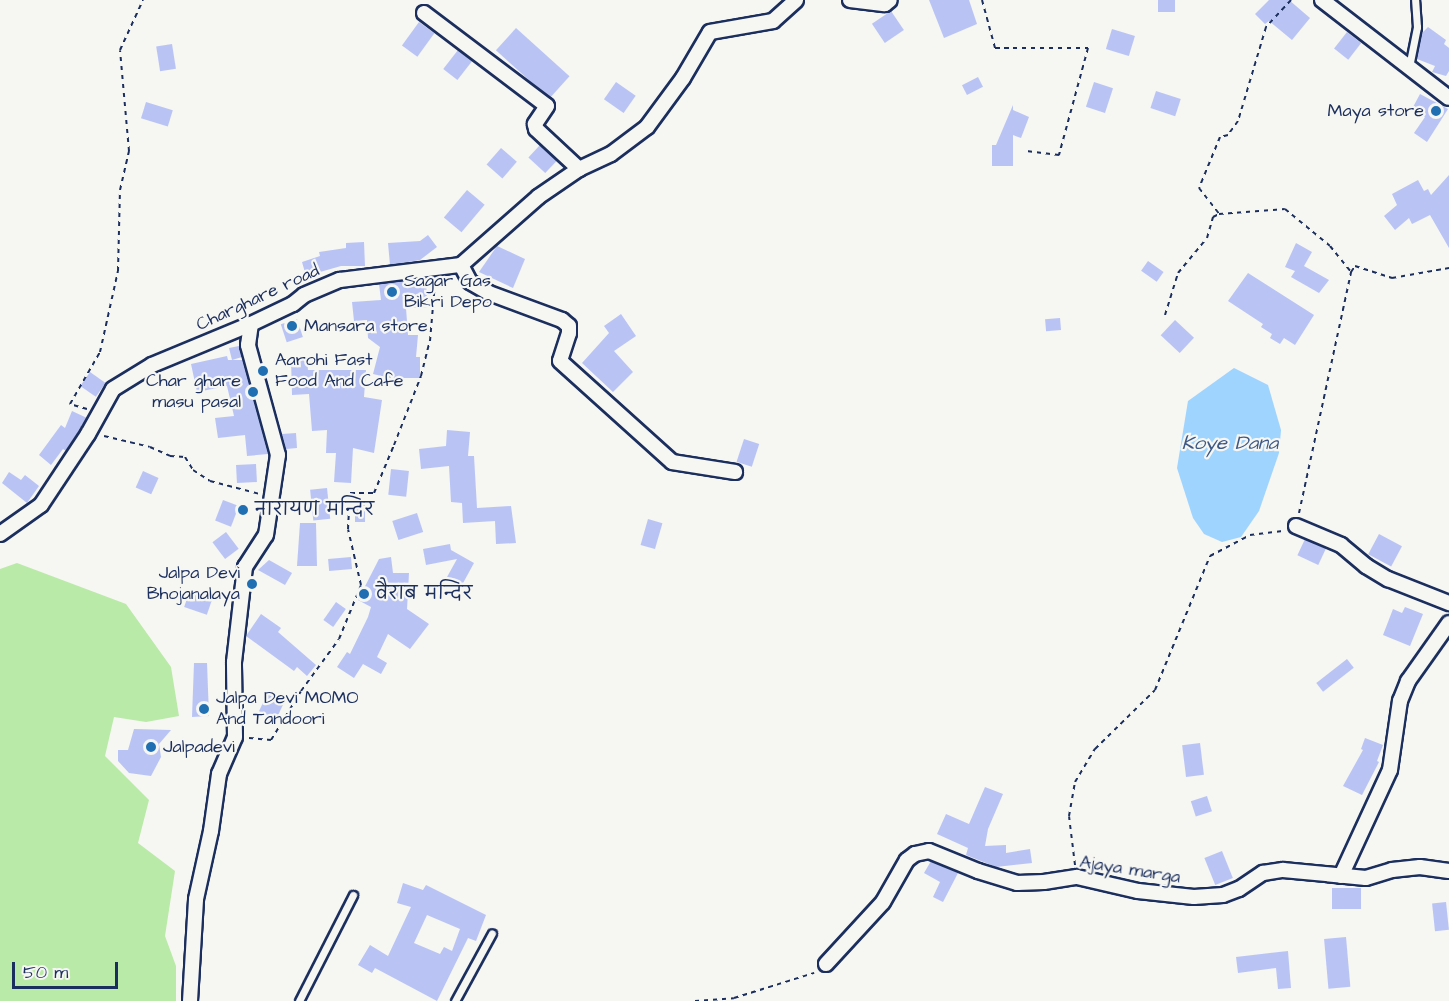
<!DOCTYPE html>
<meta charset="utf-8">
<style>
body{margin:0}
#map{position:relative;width:1449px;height:1001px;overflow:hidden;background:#f6f6f2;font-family:"Architects Daughter","Playpen Sans Deva",sans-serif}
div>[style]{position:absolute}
.green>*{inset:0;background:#baeaa8}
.water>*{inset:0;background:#9fd4fe}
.building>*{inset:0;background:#b9c4f5;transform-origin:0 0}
.path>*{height:2px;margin-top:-1px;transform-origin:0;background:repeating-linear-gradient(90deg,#1b2f5e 0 4.5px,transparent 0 9px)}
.roads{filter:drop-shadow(2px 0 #1b2f5e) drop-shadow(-2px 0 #1b2f5e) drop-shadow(0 2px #1b2f5e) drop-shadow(0 -2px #1b2f5e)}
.service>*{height:7px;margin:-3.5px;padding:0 3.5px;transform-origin:3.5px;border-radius:3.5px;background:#f6f6f2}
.minor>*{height:14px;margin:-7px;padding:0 7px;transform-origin:7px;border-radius:7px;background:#f6f6f2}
.dots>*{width:16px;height:16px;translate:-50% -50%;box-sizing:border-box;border:3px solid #f6f6f2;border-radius:50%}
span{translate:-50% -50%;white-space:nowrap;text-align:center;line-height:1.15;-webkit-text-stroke:4.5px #f6f6f2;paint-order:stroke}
.poi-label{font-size:18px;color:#1b2f5e}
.right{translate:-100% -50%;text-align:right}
.left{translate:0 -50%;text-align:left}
.street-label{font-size:18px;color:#1b2f5e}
.water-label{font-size:20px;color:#3c5886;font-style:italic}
.scale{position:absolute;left:12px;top:962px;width:106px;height:27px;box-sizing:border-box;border:3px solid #1b2f5e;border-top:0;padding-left:8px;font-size:18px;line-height:21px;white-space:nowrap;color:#1b2f5e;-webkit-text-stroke:4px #f6f6f2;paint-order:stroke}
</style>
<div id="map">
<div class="green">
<div style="clip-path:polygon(17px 563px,126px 604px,171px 667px,179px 716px,146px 722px,114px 717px,105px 756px,149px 800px,138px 843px,175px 871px,165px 936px,176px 966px,176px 1001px,0 1001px,0 569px)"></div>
</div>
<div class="water">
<div style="clip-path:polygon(1234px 368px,1268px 385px,1281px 430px,1279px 453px,1259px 511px,1241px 537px,1222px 542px,1204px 534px,1193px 518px,1177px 468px,1188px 401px)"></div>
</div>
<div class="building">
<div style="clip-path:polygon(929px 0,969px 0,977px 24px,944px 38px)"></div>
<div style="left:1158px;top:0;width:17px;height:12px"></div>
<div style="clip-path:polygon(1269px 0,1289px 0,1310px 18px,1292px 40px,1269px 21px,1265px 24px,1255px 14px)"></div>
<div style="left:891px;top:11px;width:23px;height:23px;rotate:56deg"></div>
<div style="left:419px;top:22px;width:19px;height:29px;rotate:36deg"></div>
<div style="clip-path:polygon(1428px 27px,1446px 40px,1444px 44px,1449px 48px,1449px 71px,1446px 76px,1432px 72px,1435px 66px,1417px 59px,1421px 34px)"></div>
<div style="left:516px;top:28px;width:72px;height:30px;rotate:42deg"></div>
<div style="left:1112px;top:29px;width:24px;height:21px;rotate:17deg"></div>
<div style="left:1347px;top:32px;width:18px;height:21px;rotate:38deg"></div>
<div style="left:172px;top:44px;width:25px;height:16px;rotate:81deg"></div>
<div style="left:458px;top:50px;width:18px;height:24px;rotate:38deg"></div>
<div style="left:978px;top:77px;width:11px;height:18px;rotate:63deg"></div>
<div style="left:616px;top:82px;width:24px;height:21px;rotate:35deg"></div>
<div style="left:1094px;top:82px;width:20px;height:26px;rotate:18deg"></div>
<div style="left:1156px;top:91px;width:26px;height:18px;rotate:18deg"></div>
<div style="clip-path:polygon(1420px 94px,1448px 109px,1427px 142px,1414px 133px,1425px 117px,1412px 109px)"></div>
<div style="left:146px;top:102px;width:28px;height:17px;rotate:17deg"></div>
<div style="clip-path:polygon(1013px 105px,1013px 110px,1029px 117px,1021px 138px,1013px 135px,1013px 166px,992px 166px,992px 145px,996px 145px)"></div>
<div style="left:540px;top:145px;width:23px;height:17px;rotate:43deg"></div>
<div style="left:501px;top:148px;width:21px;height:22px;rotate:41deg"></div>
<div style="clip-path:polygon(1449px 175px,1449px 248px,1430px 215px,1412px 224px,1409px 218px,1395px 230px,1384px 216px,1397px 205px,1392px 194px,1418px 180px,1424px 191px,1428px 189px,1431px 195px)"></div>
<div style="left:467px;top:190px;width:23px;height:36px;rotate:40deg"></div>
<div style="clip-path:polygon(428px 235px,437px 247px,420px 260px,390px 265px,388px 243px,420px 241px)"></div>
<div style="clip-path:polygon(364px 242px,365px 266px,341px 266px,306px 276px,302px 262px,320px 256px,319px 252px,346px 248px,346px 243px)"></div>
<div style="clip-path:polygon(1296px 243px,1312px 252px,1304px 266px,1329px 280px,1319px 293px,1291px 277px,1295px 271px,1285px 267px)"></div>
<div style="clip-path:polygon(497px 246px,525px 259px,513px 288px,479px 272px)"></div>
<div style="left:1148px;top:261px;width:19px;height:12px;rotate:35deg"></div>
<div style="clip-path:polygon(1248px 273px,1314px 315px,1295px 345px,1284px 338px,1280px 344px,1270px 338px,1272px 334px,1261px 327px,1263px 324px,1228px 301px)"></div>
<div style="clip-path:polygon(405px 281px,405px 285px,426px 283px,428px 307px,406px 308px,408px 335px,418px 335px,416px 357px,420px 357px,420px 378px,390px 378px,373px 374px,380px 347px,368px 338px,367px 320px,354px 321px,352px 302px,381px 300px,379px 284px)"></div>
<div style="clip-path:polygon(621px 314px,636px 336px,614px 351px,633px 372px,613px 392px,582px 363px,609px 333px,604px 326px)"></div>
<div style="left:1060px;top:318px;width:12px;height:15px;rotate:85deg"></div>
<div style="left:297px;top:319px;width:19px;height:17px;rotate:72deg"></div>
<div style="left:1175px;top:320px;width:26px;height:21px;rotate:43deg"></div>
<div style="clip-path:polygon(239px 346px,242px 357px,232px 360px,243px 360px,268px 454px,247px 456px,245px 435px,218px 438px,215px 418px,234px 416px,227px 386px,197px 392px,191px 364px,227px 356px,228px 360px,232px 360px,229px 348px)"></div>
<div style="clip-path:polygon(291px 359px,307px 359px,308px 370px,366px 370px,364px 397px,382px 400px,374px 453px,353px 448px,351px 483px,334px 482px,336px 453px,326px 453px,327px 430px,312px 431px,309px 394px,292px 395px)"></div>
<div style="left:90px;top:372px;width:19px;height:17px;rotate:35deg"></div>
<div style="clip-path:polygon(72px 411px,87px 418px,66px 451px,63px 449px,51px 465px,39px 455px,61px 425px,65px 428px)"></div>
<div style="clip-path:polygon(447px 430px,470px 432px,468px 456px,474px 456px,477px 508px,511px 506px,516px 543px,496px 544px,495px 521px,463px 523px,462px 503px,451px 502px,449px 466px,421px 469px,419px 449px,446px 446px)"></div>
<div style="clip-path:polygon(296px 433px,297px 448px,286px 449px,282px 434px)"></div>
<div style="left:744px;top:439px;width:16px;height:24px;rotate:18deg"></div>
<div style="left:256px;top:464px;width:18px;height:20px;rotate:87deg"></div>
<div style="left:391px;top:469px;width:18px;height:26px;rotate:6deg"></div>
<div style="left:143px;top:471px;width:17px;height:18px;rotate:24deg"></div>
<div style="clip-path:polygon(9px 472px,21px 480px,25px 475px,39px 486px,27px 503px,2px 483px)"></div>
<div style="left:327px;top:488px;width:31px;height:17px;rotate:84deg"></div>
<div style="left:223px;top:500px;width:17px;height:22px;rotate:21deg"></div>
<div style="left:355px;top:500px;width:10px;height:22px"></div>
<div style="left:417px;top:513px;width:20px;height:26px;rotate:72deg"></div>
<div style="left:648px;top:519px;width:15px;height:27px;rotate:16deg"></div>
<div style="clip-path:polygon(300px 523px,316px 523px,317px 566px,297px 566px)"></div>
<div style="left:226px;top:532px;width:21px;height:17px;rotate:53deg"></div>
<div style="left:1379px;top:534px;width:26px;height:23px;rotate:28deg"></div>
<div style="left:1305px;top:539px;width:23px;height:18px;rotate:25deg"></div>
<div style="clip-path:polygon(450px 544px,451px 550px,474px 563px,462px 585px,447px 577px,457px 559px,426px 565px,423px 549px)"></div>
<div style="left:351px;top:557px;width:12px;height:23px;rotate:85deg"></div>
<div style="clip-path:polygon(391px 557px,393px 573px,409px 573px,407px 609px,429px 624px,410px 649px,388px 634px,377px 657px,387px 663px,381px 674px,363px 664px,354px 678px,337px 667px,347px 652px,350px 654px,368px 617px,371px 607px,358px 600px,379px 559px)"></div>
<div style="clip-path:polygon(269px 560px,292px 573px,285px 585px,258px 570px)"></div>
<div style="left:190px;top:590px;width:24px;height:18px;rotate:19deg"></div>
<div style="left:336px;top:602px;width:12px;height:22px;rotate:35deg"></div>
<div style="clip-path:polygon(1405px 607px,1423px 614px,1410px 646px,1383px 635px,1393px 609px,1402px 613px)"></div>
<div style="clip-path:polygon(261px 614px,281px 628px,278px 632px,316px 665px,307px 676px,297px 667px,294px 671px,246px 636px)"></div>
<div style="left:1347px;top:659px;width:11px;height:39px;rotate:52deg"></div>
<div style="clip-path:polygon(194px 663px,207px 663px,209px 716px,192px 717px)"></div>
<div style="left:267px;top:694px;width:19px;height:19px;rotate:25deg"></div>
<div style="clip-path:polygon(134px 729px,171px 730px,159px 744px,161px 757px,151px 776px,129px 773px,118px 761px,118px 750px,128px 750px)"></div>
<div style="clip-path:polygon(1365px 738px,1383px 745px,1377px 761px,1379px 762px,1362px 795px,1343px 786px,1363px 750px,1361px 749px)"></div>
<div style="left:1200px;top:743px;width:32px;height:18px;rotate:83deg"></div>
<div style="clip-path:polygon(985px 787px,1003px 794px,988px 829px,985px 846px,1006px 845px,1006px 853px,1030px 849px,1032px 863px,996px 867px,966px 855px,968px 848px,937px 834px,946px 814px,969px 824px)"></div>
<div style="left:1207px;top:796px;width:16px;height:17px;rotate:72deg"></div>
<div style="left:1222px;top:851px;width:29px;height:19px;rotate:68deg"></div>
<div style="clip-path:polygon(931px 861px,958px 873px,943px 902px,933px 897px,940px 882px,924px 873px)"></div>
<div style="clip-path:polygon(evenodd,403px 883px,423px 890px,426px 885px,486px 915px,476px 941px,468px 938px,437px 1001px,375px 968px,372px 973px,358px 965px,370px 945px,388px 956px,411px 907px,397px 903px,403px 883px,427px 915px,460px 929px,452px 951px,444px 947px,440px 954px,414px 943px,427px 915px)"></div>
<div style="left:1332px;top:888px;width:29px;height:21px"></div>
<div style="left:1446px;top:902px;width:28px;height:14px;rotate:84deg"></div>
<div style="left:1346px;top:937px;width:50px;height:22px;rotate:85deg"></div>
<div style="clip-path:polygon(1288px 951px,1291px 988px,1278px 989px,1276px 968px,1238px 973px,1236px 957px)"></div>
</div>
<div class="path">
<div style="left:982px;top:0;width:50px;rotate:74.8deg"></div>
<div style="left:995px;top:48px;width:93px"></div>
<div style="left:1088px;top:48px;width:111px;rotate:105.2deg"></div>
<div style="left:1059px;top:155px;width:33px;rotate:-173deg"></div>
<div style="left:1291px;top:0;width:37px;rotate:133deg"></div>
<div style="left:1266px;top:27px;width:98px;rotate:106.6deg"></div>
<div style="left:1238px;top:121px;width:17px;rotate:126deg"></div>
<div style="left:1228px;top:135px;width:8px;rotate:166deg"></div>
<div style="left:1220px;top:137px;width:55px;rotate:112.4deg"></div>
<div style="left:1199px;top:188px;width:33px;rotate:52deg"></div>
<div style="left:1219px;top:214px;width:66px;rotate:-4.3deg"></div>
<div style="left:1285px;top:209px;width:58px;rotate:39.4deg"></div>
<div style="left:1330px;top:246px;width:33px;rotate:51deg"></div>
<div style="left:1165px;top:315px;width:44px;rotate:-72.8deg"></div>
<div style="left:1178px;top:273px;width:45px;rotate:-50.4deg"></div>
<div style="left:1207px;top:238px;width:22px;rotate:-74deg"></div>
<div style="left:1213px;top:217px;width:7px;rotate:-27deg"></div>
<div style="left:87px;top:409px;width:18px;rotate:-164deg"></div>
<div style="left:70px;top:404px;width:60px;rotate:-60deg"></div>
<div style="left:100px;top:352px;width:83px;rotate:-77.5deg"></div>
<div style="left:118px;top:271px;width:81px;rotate:-88.6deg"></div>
<div style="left:120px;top:190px;width:40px;rotate:-77deg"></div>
<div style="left:129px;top:151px;width:101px;rotate:-95.1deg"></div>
<div style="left:120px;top:50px;width:55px;rotate:-65.3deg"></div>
<div style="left:104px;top:436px;width:47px;rotate:13.4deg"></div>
<div style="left:150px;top:447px;width:22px;rotate:24deg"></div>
<div style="left:170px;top:456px;width:15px;rotate:4deg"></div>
<div style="left:185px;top:457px;width:15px;rotate:58deg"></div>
<div style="left:193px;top:470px;width:20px;rotate:33deg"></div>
<div style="left:210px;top:481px;width:52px;rotate:14.6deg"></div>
<div style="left:1299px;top:513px;width:247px;rotate:-77.8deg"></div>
<div style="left:1351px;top:272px;width:7px;rotate:-56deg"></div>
<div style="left:1355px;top:266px;width:39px;rotate:18deg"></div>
<div style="left:1392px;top:278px;width:58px;rotate:-10deg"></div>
<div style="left:249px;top:738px;width:22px;rotate:5deg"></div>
<div style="left:271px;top:740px;width:57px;rotate:-58.5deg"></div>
<div style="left:301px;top:691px;width:64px;rotate:-53.8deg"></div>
<div style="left:339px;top:639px;width:58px;rotate:-67.8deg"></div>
<div style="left:361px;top:585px;width:57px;rotate:-103.1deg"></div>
<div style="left:348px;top:529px;width:36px;rotate:-87deg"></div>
<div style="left:350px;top:493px;width:24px"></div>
<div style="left:374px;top:493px;width:52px;rotate:-67.4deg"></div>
<div style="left:394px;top:445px;width:74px;rotate:-68.6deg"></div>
<div style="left:421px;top:376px;width:36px;rotate:-76deg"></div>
<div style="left:430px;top:341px;width:58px;rotate:-85.1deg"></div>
<div style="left:1075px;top:865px;width:49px;rotate:-97deg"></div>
<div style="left:1069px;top:816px;width:35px;rotate:-80deg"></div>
<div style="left:1075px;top:782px;width:39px;rotate:-59deg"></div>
<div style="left:1095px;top:749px;width:84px;rotate:-44.5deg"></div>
<div style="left:1155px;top:690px;width:145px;rotate:-67.7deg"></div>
<div style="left:1210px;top:556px;width:45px;rotate:-27.7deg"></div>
<div style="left:1250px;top:535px;width:33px;rotate:-7deg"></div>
<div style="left:695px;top:1001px;width:39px;rotate:-4deg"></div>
<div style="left:734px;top:998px;width:84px;rotate:-17.4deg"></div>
</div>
<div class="roads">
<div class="service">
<div style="left:1409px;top:67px;width:41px;rotate:-78.7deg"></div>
<div style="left:1417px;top:27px;width:27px;rotate:-94deg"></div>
<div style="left:299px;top:1001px;width:119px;rotate:-63deg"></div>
<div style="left:455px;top:1001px;width:77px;rotate:-61.4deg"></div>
</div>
<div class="minor">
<div style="left:850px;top:0;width:35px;rotate:7deg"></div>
<div style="left:885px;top:4px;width:6px;rotate:-39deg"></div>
<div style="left:1322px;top:0;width:160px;rotate:37.7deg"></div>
<div style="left:424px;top:13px;width:154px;rotate:37.1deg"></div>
<div style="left:547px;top:106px;width:22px;rotate:124deg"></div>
<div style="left:535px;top:124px;width:5px;rotate:79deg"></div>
<div style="left:536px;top:129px;width:59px;rotate:42.9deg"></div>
<div style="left:461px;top:265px;width:19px;rotate:62deg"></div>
<div style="left:470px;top:282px;width:22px;rotate:30deg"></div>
<div style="left:489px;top:293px;width:78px;rotate:20.3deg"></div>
<div style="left:562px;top:320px;width:9px;rotate:41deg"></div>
<div style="left:569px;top:326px;width:7px;rotate:90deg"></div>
<div style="left:569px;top:333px;width:29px;rotate:108deg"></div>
<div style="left:560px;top:361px;width:151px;rotate:42deg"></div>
<div style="left:672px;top:462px;width:64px;rotate:9deg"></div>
<div style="left:1296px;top:526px;width:49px;rotate:22.9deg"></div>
<div style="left:1341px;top:545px;width:33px;rotate:40deg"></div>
<div style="left:1366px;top:566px;width:26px;rotate:31deg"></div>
<div style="left:1388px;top:579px;width:66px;rotate:21.5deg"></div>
<div style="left:0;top:534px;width:50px;rotate:-35.3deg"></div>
<div style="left:41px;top:505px;width:85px;rotate:-56.5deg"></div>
<div style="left:88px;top:434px;width:51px;rotate:-60.9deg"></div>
<div style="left:113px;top:389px;width:46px;rotate:-31.6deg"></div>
<div style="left:152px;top:365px;width:107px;rotate:-22.5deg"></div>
<div style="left:251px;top:324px;width:47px;rotate:-25.5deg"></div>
<div style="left:293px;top:304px;width:14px;rotate:-39deg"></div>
<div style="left:304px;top:295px;width:39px;rotate:-23deg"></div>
<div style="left:340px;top:280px;width:122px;rotate:-7.1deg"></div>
<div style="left:461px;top:265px;width:103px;rotate:-41.4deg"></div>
<div style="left:538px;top:197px;width:50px;rotate:-34.3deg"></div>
<div style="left:579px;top:169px;width:35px;rotate:-25deg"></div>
<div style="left:611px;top:154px;width:45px;rotate:-36.9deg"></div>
<div style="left:647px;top:127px;width:61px;rotate:-53.7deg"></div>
<div style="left:683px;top:78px;width:53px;rotate:-59.6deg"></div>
<div style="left:710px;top:32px;width:64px;rotate:-9.9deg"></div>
<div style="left:773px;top:21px;width:31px;rotate:-42deg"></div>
<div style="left:1341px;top:876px;width:117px;rotate:-65.2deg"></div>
<div style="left:1390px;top:770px;width:70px;rotate:-81.8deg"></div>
<div style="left:1400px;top:701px;width:22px;rotate:-68deg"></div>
<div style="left:1408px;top:681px;width:71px;rotate:-54.7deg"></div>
<div style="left:826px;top:964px;width:84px;rotate:-47.4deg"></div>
<div style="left:883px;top:902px;width:48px;rotate:-60.3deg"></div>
<div style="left:907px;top:860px;width:10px;rotate:-37deg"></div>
<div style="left:915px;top:854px;width:14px;rotate:-12deg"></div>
<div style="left:929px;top:851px;width:53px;rotate:22.2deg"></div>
<div style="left:978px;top:871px;width:41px;rotate:17.1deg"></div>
<div style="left:1017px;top:883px;width:27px;rotate:-2deg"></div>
<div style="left:1044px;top:882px;width:33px;rotate:-9deg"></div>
<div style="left:1077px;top:877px;width:63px;rotate:12.9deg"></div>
<div style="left:1138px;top:891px;width:56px;rotate:6.1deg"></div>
<div style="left:1194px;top:897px;width:29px;rotate:-4deg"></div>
<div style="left:1223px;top:895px;width:17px;rotate:-21deg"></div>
<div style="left:1239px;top:889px;width:29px;rotate:-34deg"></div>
<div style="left:1263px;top:873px;width:20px;rotate:-9deg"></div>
<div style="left:1283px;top:870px;width:83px;rotate:5.5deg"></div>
<div style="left:1366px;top:878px;width:27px;rotate:-17deg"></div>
<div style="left:1392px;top:870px;width:28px;rotate:-6deg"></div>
<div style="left:1420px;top:867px;width:29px;rotate:8deg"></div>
<div style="left:190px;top:1001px;width:102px;rotate:-86.6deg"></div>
<div style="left:196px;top:899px;width:70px;rotate:-77.6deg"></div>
<div style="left:211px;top:831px;width:58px;rotate:-82deg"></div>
<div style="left:219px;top:774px;width:40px;rotate:-66.6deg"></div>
<div style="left:235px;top:737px;width:75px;rotate:-90.8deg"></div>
<div style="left:234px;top:662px;width:96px;rotate:-83.4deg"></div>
<div style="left:245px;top:567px;width:38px;rotate:-57deg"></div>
<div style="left:266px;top:535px;width:81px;rotate:-81.5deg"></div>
<div style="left:278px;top:455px;width:114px;rotate:-105.3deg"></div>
<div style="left:248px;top:345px;width:21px;rotate:-82deg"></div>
</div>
</div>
<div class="dots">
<div style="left:1436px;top:111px;background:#1f6fb2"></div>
<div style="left:392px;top:292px;background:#1f6fb2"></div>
<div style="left:292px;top:326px;background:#1f6fb2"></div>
<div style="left:263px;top:371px;background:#1f6fb2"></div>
<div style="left:253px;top:392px;background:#1f6fb2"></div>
<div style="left:243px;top:510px;background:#1f6fb2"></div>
<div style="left:252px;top:584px;background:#1f6fb2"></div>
<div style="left:364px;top:594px;background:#1f6fb2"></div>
<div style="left:204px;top:709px;background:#1f6fb2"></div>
<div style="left:151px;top:747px;background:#1f6fb2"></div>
</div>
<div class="poi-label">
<span class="right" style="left:1424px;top:111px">Maya store</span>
<span class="left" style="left:404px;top:292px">Sagar Gas<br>Bikri Depo</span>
<span class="left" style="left:304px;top:326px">Mansara store</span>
<span class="left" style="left:275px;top:371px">Aarohi Fast<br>Food And Cafe</span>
<span class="right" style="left:241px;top:392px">Char ghare<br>masu pasal</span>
<span class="left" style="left:255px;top:510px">नारायण मन्दिर</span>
<span class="right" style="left:240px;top:584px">Jalpa Devi<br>Bhojanalaya</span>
<span class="left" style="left:376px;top:594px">वैराब मन्दिर</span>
<span class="left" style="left:216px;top:709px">Jalpa Devi MOMO<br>And Tandoori</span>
<span class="left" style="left:163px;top:747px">Jalpadevi</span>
</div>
<div class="street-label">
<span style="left:258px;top:298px;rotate:-25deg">Charghare road</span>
<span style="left:1130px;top:870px;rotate:9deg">Ajaya marga</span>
</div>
<div class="water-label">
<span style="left:1230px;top:443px">Koye Dana</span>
</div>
<div class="scale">50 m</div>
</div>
